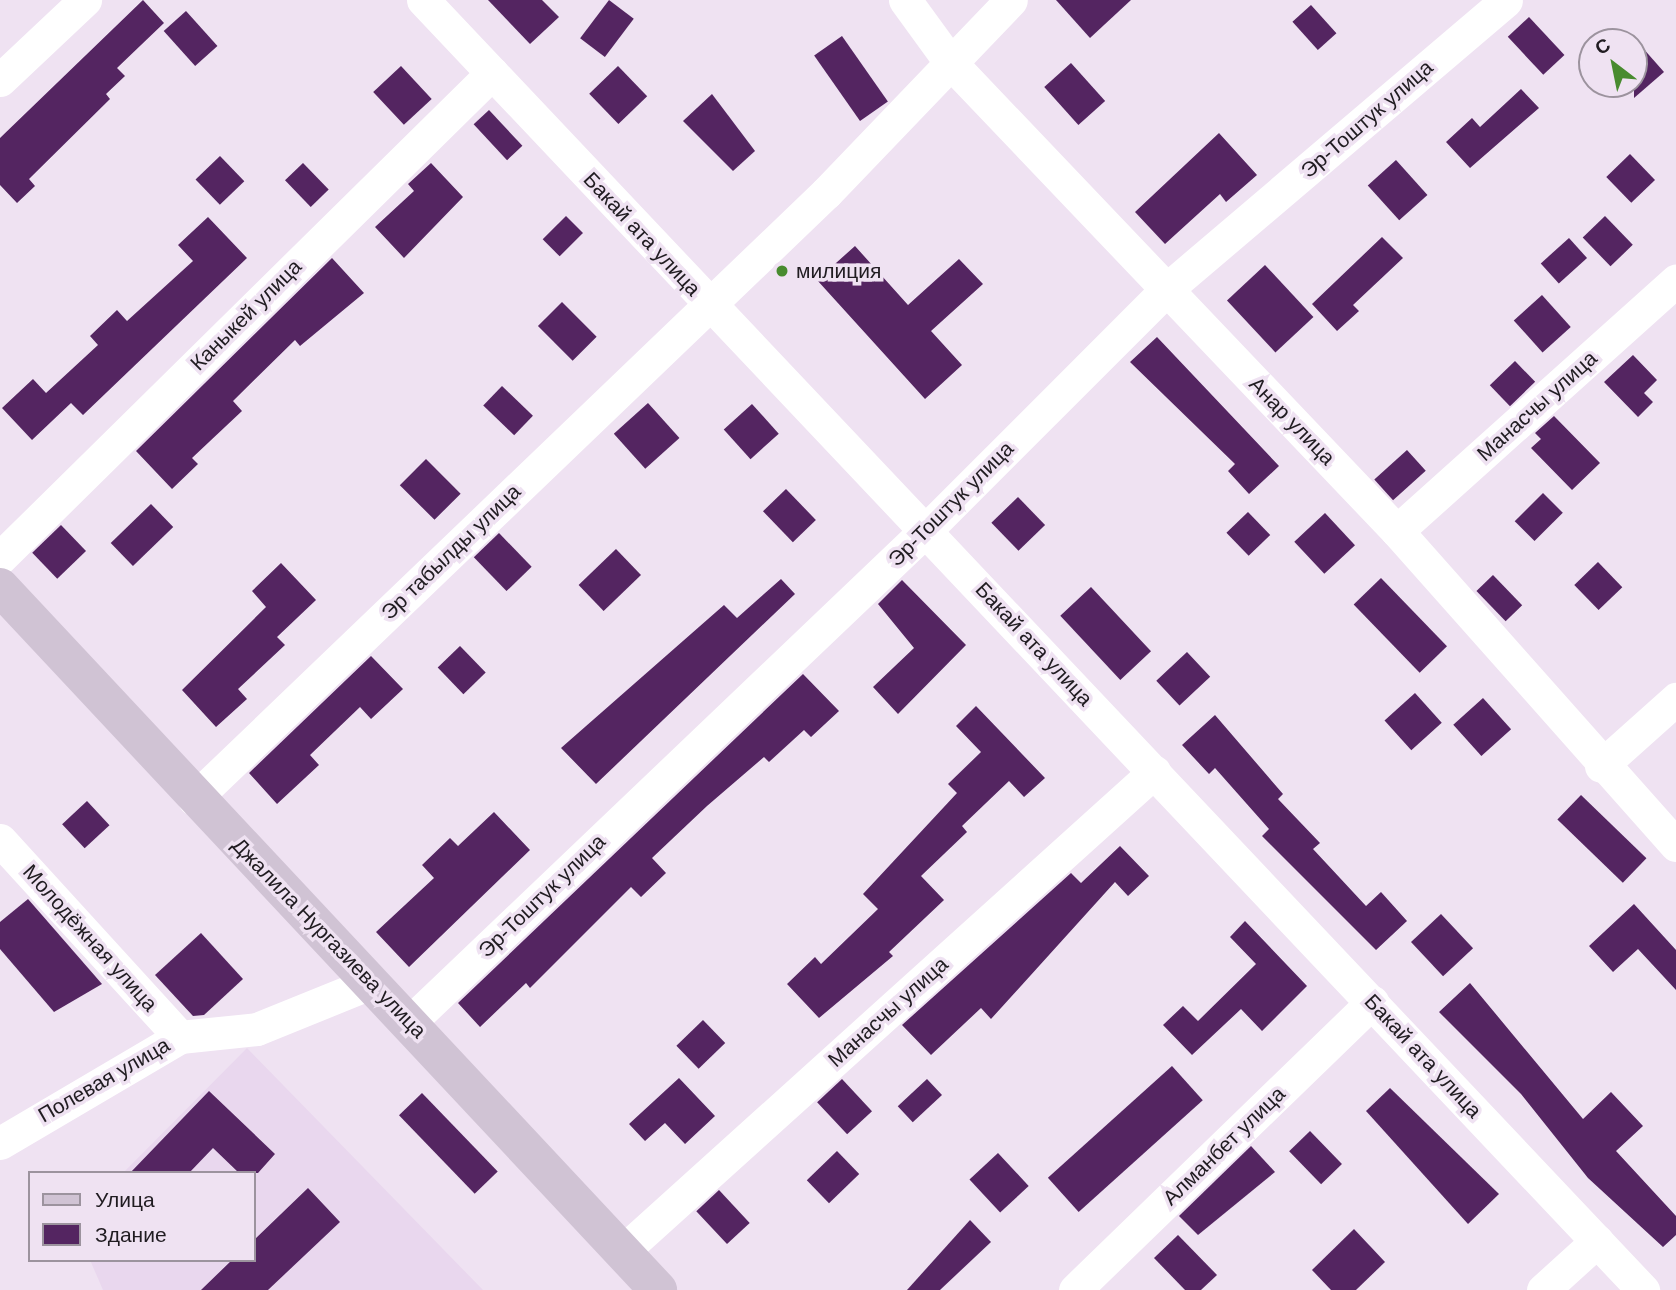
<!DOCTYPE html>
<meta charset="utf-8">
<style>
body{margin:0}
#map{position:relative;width:1676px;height:1290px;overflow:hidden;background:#efe2f2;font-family:Helvetica,sans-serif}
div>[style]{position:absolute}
.built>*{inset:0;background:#e9d7ee}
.building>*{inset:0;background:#542561;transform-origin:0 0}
.street>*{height:33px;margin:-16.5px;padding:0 16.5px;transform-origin:16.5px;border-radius:16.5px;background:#fff}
.secondary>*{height:38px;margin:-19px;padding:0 19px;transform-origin:19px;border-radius:19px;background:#d0c3d4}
.dots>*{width:19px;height:19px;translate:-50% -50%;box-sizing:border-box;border:4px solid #efe2f2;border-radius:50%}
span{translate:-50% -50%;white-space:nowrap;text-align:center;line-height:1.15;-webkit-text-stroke:7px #efe2f2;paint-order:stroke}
.street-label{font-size:21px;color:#201c21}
.poi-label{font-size:21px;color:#201c21}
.left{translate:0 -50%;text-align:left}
.legend{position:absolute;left:28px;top:1171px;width:228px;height:91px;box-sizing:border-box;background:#efe2f2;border:2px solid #9c939e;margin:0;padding:9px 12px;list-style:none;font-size:21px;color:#201c21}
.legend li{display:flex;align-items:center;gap:14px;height:35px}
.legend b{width:35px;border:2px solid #9c939e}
.north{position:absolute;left:1578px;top:28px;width:70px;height:70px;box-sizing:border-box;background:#efe2f2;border:2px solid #9c939e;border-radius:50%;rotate:328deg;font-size:19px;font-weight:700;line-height:28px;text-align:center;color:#201c21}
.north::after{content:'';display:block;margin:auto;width:24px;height:32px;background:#488b2f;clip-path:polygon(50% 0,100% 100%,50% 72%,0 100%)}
</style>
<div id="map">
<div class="built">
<div style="clip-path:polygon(247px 1048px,483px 1290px,103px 1290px,90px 1260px,254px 1260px,254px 1173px,123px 1173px)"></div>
</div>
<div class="building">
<div style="clip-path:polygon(143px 0,164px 23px,117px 68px,125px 76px,106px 94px,110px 99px,29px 179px,35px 186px,17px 203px,0 185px,0 138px)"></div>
<div style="clip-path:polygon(488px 0,542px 0,559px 17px,530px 44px)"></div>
<div style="left:609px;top:0;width:31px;height:48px;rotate:37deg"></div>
<div style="clip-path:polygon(1056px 0,1131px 0,1090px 38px)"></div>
<div style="left:1311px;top:5px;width:38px;height:25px;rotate:48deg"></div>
<div style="left:186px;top:11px;width:47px;height:30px;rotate:48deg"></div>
<div style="left:1529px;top:17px;width:52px;height:29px;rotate:47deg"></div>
<div style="left:842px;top:36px;width:80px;height:34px;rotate:55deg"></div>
<div style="clip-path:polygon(1634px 38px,1664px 72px,1634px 98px)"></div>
<div style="left:1071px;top:63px;width:51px;height:36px;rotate:48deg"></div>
<div style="left:401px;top:66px;width:45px;height:38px;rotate:47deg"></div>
<div style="left:618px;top:66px;width:42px;height:40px;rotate:46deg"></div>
<div style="clip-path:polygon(1521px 89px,1539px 108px,1470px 168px,1446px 142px,1472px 118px,1480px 127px)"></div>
<div style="clip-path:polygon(712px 94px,755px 151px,733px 171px,683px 121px)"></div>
<div style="left:489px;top:110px;width:49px;height:21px;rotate:47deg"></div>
<div style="clip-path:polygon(1219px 133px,1257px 175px,1226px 202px,1220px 194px,1165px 244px,1135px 212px)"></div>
<div style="left:1630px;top:154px;width:36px;height:33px;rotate:46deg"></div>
<div style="left:220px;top:156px;width:35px;height:34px;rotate:46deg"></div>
<div style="left:1396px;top:160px;width:47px;height:38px;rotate:48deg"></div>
<div style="left:303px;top:163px;width:37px;height:25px;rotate:46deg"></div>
<div style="clip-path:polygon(431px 163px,463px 197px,404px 258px,375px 227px,414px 191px,408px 184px)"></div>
<div style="left:566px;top:216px;width:24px;height:33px;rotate:45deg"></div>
<div style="left:1605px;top:216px;width:40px;height:31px;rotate:46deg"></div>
<div style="clip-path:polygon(208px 217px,247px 258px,83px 415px,71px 403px,32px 440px,2px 408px,33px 379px,46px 393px,98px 345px,90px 336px,117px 310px,127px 321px,193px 261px,178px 245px)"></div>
<div style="clip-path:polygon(1382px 237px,1403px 258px,1353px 305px,1359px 311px,1337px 331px,1312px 304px)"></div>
<div style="left:1569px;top:238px;width:27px;height:38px;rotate:48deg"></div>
<div style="clip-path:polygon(855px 246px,908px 305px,959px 259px,983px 284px,931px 331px,962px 365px,925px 399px,817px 280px)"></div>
<div style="clip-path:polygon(332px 258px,364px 293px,300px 346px,295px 340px,233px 401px,242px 411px,192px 458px,198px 464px,172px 489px,136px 451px)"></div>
<div style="left:1265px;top:265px;width:71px;height:52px;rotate:47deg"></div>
<div style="left:1542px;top:295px;width:43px;height:38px;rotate:48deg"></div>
<div style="left:562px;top:302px;width:49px;height:34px;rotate:45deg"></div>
<div style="clip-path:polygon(1157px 337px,1279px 466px,1249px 494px,1228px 471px,1235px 464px,1130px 362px)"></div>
<div style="clip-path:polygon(1633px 355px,1657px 380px,1644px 393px,1653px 402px,1638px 417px,1604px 382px)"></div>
<div style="left:1515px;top:361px;width:29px;height:35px;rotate:46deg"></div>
<div style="left:502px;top:386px;width:43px;height:27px;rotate:44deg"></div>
<div style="left:648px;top:403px;width:47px;height:46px;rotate:48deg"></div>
<div style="left:752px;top:404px;width:40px;height:38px;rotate:48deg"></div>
<div style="clip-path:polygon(1554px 416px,1600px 463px,1572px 490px,1531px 448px,1541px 439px,1535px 433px)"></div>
<div style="left:1407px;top:450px;width:28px;height:44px;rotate:48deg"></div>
<div style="left:426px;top:459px;width:49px;height:37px;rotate:45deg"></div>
<div style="left:786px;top:489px;width:43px;height:32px;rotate:46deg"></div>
<div style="left:1543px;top:493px;width:28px;height:40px;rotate:45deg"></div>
<div style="left:1018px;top:497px;width:39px;height:37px;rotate:46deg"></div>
<div style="left:151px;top:504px;width:32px;height:56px;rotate:46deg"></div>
<div style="left:1248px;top:512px;width:32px;height:30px;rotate:46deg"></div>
<div style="left:1325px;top:513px;width:44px;height:42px;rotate:47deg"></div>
<div style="left:61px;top:525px;width:36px;height:40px;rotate:46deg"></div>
<div style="left:499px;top:533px;width:47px;height:35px;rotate:46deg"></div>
<div style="left:616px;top:549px;width:36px;height:52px;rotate:46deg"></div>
<div style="left:1598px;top:562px;width:35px;height:33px;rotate:46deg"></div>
<div style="clip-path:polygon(281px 563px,316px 600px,277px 637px,285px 645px,238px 689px,247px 699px,216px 727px,182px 690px,266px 607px,252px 591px)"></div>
<div style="left:1493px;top:575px;width:42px;height:23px;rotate:46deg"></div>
<div style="left:1381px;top:578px;width:95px;height:38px;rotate:46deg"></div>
<div style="clip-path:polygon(781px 579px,795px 594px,596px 784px,561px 748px,724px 605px,737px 618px)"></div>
<div style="clip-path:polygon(902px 580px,966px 645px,898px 714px,873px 687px,914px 648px,878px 604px)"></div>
<div style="left:1091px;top:587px;width:88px;height:42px;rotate:47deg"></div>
<div style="left:460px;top:646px;width:37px;height:31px;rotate:46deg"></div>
<div style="left:1187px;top:652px;width:34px;height:42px;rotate:47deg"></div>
<div style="clip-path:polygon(371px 656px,403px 689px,371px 719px,360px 707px,310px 755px,319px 765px,277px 804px,249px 773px)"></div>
<div style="clip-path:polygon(803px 674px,839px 711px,811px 737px,804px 730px,769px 762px,764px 757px,707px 806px,652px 858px,666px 873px,641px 897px,631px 887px,530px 988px,526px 983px,480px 1027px,458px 1003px)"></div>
<div style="left:1415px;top:693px;width:40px;height:41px;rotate:48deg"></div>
<div style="left:1483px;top:698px;width:42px;height:40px;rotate:48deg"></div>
<div style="clip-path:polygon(976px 706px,1045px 778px,1024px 797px,1009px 781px,962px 826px,967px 832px,921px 876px,944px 900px,889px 952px,893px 956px,819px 1018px,787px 984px,815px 957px,821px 964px,878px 909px,863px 894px,957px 793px,948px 784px,981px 752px,956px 726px)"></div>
<div style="clip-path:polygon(1215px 715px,1283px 794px,1278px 799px,1320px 843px,1313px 849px,1366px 906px,1381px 892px,1407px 921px,1376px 950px,1262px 836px,1269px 829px,1215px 768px,1209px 774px,1182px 745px)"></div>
<div style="left:1581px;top:795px;width:91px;height:34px;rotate:44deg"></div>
<div style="left:87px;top:801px;width:33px;height:34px;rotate:47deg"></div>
<div style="clip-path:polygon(494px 812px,530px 850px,409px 967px,376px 932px,434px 878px,422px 865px,450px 838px,458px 846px)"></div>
<div style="clip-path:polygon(1120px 846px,1149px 876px,1128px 896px,1115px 882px,991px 1019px,981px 1008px,931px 1055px,902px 1025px,1071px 873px,1081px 883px)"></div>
<div style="clip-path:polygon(28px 899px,102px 984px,54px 1012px,0 949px,0 922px)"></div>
<div style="clip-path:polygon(1634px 904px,1676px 950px,1676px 990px,1638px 949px,1613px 972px,1589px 946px)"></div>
<div style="left:1441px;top:914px;width:47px;height:41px;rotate:47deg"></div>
<div style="clip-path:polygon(1245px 921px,1307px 986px,1262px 1031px,1241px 1009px,1192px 1055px,1163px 1025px,1183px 1006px,1198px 1021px,1256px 964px,1230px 937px)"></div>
<div style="clip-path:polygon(201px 933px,243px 979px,204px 1015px,193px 1016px,155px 975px)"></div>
<div style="clip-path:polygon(1470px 983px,1583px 1119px,1611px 1092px,1643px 1126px,1616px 1151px,1676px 1216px,1676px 1235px,1663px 1247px,1588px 1178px,1521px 1094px,1439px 1012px)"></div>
<div style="left:703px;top:1020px;width:32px;height:37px;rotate:46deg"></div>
<div style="left:1172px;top:1066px;width:46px;height:167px;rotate:48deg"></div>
<div style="clip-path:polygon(679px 1078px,715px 1116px,685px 1144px,665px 1123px,645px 1141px,629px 1124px)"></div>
<div style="left:842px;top:1079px;width:44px;height:34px;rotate:47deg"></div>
<div style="left:927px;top:1079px;width:22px;height:40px;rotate:47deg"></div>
<div style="clip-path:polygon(1390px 1088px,1499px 1194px,1468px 1224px,1366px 1111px)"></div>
<div style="clip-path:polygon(209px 1091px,275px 1154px,258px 1173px,239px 1173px,213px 1148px,189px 1173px,130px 1173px)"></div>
<div style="left:422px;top:1093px;width:109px;height:32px;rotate:46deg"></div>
<div style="left:1310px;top:1131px;width:46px;height:29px;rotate:46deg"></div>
<div style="clip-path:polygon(1251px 1146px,1275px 1172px,1198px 1235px,1179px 1216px)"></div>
<div style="left:837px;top:1151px;width:32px;height:42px;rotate:46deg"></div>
<div style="left:998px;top:1153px;width:45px;height:39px;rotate:47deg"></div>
<div style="clip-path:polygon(308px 1188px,340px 1222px,268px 1290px,201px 1290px,232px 1260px,254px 1260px,254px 1240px)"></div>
<div style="left:719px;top:1190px;width:45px;height:31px;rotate:47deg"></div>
<div style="clip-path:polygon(970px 1220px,991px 1242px,940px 1290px,907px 1290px)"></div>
<div style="clip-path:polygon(1354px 1229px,1385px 1262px,1356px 1290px,1331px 1290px,1312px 1270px)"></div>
<div style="clip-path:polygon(1178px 1235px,1217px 1275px,1201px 1290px,1185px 1290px,1154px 1258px)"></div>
</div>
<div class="street">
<div style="left:423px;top:0;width:1776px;rotate:46.6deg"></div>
<div style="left:905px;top:0;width:77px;rotate:54deg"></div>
<div style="left:950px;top:62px;width:648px;rotate:46.38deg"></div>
<div style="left:1397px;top:531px;width:420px;rotate:48.4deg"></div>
<div style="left:0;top:80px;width:117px;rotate:-43.3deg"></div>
<div style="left:1397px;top:531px;width:375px;rotate:-41.9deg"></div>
<div style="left:0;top:558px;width:691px;rotate:-44.59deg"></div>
<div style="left:1601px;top:766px;width:101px;rotate:-41.8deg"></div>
<div style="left:194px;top:799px;width:876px;rotate:-43.8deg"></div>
<div style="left:826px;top:193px;width:267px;rotate:-46.2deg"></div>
<div style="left:0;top:840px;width:267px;rotate:47.6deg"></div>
<div style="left:410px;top:1022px;width:714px;rotate:-43.64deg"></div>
<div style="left:927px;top:529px;width:339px;rotate:-45deg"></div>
<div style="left:1167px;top:289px;width:445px;rotate:-40.4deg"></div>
<div style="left:0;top:1143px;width:209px;rotate:-30.5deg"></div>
<div style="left:180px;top:1037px;width:77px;rotate:-5.9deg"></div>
<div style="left:257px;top:1029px;width:125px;rotate:-22.1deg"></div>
<div style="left:622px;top:1252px;width:717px;rotate:-42.06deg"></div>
<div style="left:1075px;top:1290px;width:414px;rotate:-44.1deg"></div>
<div style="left:1543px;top:1290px;width:73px;rotate:-42.2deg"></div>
</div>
<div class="secondary">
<div style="left:0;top:587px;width:963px;rotate:46.89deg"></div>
</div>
<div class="dots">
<div style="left:782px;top:271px;background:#488b2f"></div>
</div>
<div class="street-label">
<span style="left:1367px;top:119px;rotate:-41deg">Эр-Тоштук улица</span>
<span style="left:642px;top:234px;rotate:47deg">Бакай ата улица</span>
<span style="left:246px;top:315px;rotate:-45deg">Каныкей улица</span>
<span style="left:1537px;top:406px;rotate:-42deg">Манасчы улица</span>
<span style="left:1292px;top:421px;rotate:46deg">Анар улица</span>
<span style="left:951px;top:504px;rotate:-45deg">Эр-Тоштук улица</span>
<span style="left:451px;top:552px;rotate:-44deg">Эр табылды улица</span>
<span style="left:1034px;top:644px;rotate:47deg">Бакай ата улица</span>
<span style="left:542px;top:896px;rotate:-44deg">Эр-Тоштук улица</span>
<span style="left:90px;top:938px;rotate:48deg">Молодёжная улица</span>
<span style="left:329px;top:938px;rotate:46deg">Джалила Нургазиева улица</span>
<span style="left:888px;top:1012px;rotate:-42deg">Манасчы улица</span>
<span style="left:1423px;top:1056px;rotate:47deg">Бакай ата улица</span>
<span style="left:104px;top:1080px;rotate:-30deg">Полевая улица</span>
<span style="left:1224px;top:1146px;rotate:-44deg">Алманбет улица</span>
</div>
<div class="poi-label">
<span class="left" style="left:796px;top:271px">милиция</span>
</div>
<ul class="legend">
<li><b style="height:9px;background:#d0c3d4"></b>Улица</li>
<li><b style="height:19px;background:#542561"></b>Здание</li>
</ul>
<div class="north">С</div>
</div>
